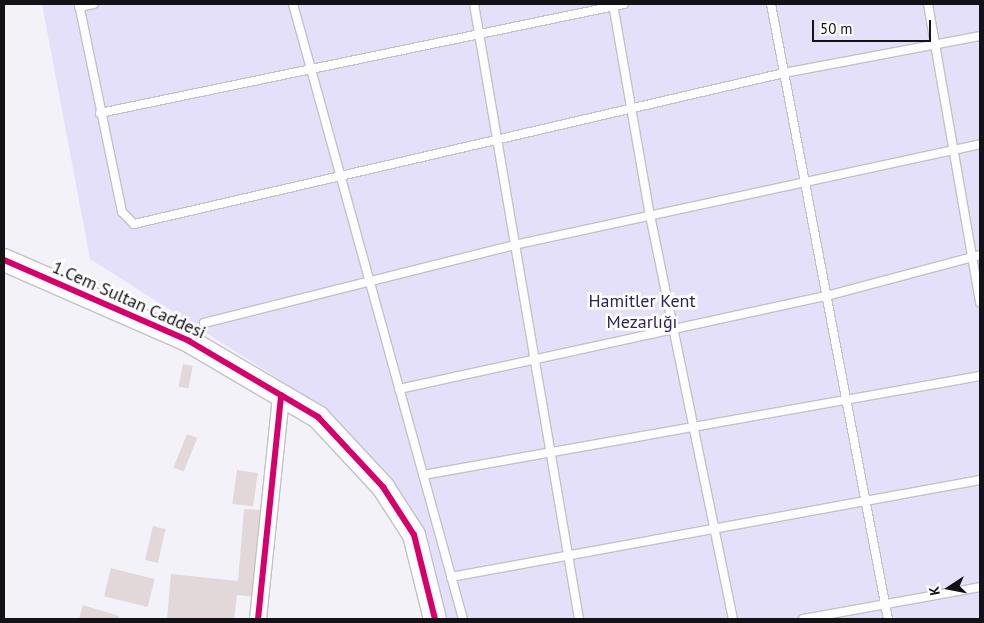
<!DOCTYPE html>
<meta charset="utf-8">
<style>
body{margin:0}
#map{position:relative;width:984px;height:623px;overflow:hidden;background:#f3f2f9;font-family:"PT Sans",sans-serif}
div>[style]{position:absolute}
.green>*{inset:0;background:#e4e0f9}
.building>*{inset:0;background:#e2d8da;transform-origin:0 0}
.roads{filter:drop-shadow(1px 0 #c2c2c6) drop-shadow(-1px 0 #c2c2c6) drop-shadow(0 1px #c2c2c6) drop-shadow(0 -1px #c2c2c6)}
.lane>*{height:8px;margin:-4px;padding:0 4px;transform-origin:4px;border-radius:4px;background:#fdfdfe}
.street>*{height:16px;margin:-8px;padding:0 8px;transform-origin:8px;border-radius:8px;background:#fdfdfe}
.secondary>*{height:22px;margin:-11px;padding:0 11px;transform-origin:11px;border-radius:11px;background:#fdfdfe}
.cycleway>*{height:6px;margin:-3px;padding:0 3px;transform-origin:3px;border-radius:3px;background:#d6006c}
span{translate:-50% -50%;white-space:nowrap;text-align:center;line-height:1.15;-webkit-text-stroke:5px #fff;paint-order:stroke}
.street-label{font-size:18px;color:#131216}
.park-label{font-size:18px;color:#31215b}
.frame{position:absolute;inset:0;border:5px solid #131216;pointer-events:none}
.north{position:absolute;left:924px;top:563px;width:50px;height:50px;-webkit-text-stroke:4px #fff;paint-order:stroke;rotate:259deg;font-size:14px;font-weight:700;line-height:20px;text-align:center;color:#131216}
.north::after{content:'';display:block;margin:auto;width:18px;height:22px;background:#131216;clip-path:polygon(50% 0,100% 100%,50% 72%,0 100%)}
.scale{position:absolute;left:812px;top:20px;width:119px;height:22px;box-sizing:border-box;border:2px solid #131216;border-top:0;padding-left:6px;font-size:15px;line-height:18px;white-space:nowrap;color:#131216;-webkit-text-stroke:4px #fff;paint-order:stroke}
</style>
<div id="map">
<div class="green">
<div style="clip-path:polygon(42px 4px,980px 4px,980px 619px,445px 619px,422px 534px,315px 402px,90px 259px)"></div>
</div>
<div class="building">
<div style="left:183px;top:364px;width:10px;height:23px;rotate:11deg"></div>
<div style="left:187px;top:434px;width:11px;height:36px;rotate:22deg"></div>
<div style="left:237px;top:470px;width:21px;height:34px;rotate:8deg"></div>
<div style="clip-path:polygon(244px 509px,265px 510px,256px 597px,237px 595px,234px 619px,167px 619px,171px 574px,238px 581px)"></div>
<div style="left:153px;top:526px;width:13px;height:35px;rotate:13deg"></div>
<div style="left:111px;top:568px;width:45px;height:29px;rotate:14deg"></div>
<div style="clip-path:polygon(83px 605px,119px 616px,118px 619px,79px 619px)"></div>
</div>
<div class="roads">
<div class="lane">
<div style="left:79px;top:4px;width:212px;rotate:78.3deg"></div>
<div style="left:122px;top:212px;width:17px;rotate:45deg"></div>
<div style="left:134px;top:224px;width:667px;rotate:-13.08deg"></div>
<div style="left:784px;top:73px;width:199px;rotate:-10.7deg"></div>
<div style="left:293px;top:4px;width:638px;rotate:74.55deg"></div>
<div style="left:474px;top:4px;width:624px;rotate:80.31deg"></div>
<div style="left:613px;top:4px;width:214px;rotate:80.1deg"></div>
<div style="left:650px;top:215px;width:412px;rotate:78.4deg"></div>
<div style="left:771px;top:4px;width:626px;rotate:79.23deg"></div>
<div style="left:928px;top:4px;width:303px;rotate:80.1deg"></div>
<div style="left:79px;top:7px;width:15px;rotate:-11deg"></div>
<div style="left:100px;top:113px;width:535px;rotate:-11.75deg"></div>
<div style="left:204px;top:323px;width:320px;rotate:-14.1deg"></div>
<div style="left:514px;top:245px;width:477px;rotate:-12.2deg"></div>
<div style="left:399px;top:389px;width:437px;rotate:-12.3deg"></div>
<div style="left:826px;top:296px;width:159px;rotate:-14.9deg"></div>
<div style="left:423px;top:475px;width:566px;rotate:-10.08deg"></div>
<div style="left:451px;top:577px;width:538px;rotate:-10.39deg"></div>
<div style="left:803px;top:619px;width:180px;rotate:-10.2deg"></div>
</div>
<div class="street">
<div style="left:258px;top:619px;width:225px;rotate:-84.1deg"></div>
</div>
<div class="secondary">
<div style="left:4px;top:260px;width:202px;rotate:23.6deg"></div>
<div style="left:189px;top:341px;width:150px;rotate:30.5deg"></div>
<div style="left:318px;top:417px;width:96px;rotate:47.1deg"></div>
<div style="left:383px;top:487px;width:57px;rotate:57.1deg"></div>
<div style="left:414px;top:535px;width:87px;rotate:76deg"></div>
</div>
</div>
<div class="cycleway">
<div style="left:4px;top:260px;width:202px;rotate:23.6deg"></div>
<div style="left:189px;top:341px;width:150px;rotate:30.5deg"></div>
<div style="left:318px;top:417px;width:96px;rotate:47.1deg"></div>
<div style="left:383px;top:487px;width:57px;rotate:57.1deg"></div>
<div style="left:414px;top:535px;width:87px;rotate:76deg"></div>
<div style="left:258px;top:619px;width:225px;rotate:-84.1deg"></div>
</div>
<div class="street-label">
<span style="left:129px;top:300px;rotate:24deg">1.Cem Sultan Caddesi</span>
</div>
<div class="park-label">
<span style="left:642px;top:312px">Hamitler Kent<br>Mezarlığı</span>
</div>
<div class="frame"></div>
<div class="north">K</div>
<div class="scale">50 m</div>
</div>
